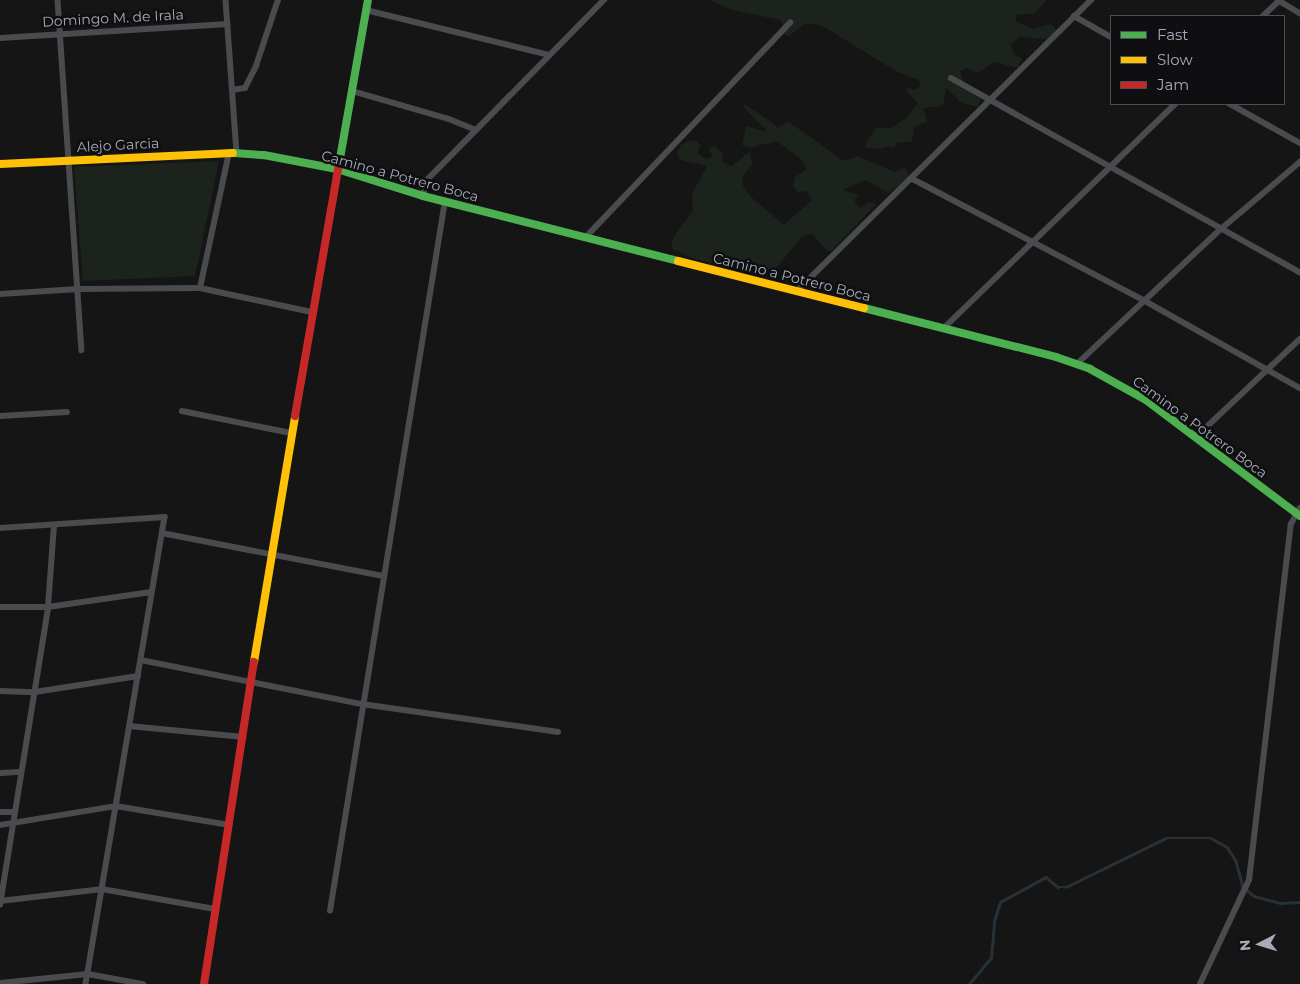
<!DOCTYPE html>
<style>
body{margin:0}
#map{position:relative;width:1300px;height:984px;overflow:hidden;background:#151515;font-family:Montserrat,sans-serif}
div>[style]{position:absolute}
.green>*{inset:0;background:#1b231c}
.stream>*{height:2.5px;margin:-1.25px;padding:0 1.25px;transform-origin:1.25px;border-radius:1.25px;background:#273138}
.street>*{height:5.5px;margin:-2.75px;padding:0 2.75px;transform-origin:2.75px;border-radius:2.75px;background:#494b4e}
.fast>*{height:8px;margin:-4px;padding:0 4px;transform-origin:4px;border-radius:4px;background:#4caf50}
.slow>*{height:8px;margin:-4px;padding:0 4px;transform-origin:4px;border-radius:4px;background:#ffc107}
.jam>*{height:8px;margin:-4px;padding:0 4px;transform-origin:4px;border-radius:4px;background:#c62828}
span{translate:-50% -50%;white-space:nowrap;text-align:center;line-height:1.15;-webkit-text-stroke:5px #0f0f11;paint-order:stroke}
.street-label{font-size:14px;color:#a5acb8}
.legend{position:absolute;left:1110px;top:15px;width:175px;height:90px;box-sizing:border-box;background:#0f0f11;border:1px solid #4b4e54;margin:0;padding:6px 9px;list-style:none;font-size:15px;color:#a5acb8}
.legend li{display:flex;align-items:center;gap:10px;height:25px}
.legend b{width:25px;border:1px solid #4b4e54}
.north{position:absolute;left:1235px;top:919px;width:50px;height:50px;-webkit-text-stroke:4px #0f0f11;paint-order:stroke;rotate:265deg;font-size:14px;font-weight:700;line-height:20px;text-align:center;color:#a5acb8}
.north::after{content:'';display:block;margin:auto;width:18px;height:22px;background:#a5acb8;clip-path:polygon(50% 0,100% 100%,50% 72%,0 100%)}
</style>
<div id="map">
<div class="green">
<div style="clip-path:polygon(710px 0,1047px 0,1034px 14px,1017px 14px,1015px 21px,1033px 29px,1051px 24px,1056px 30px,1048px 39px,1020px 37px,1011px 44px,1014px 55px,1022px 58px,1018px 68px,994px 62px,978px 73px,967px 68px,960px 71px,965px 88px,981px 100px,977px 107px,962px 103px,946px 88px,943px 106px,923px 108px,927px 122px,914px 127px,912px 142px,897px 142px,894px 148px,890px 146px,879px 149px,867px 148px,865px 145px,876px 128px,892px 128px,906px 118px,918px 103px,906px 91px,908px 88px,916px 90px,921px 84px,919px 80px,896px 71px,821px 25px,805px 24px,789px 36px,785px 35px,781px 20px,732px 10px)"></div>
<div style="clip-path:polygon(745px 104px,778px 127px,789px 122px,844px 161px,858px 156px,894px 172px,905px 168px,908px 171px,907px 181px,888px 193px,865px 180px,842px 190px,859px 195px,854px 200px,860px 208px,869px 202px,876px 204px,831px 251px,827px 251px,812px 233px,802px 237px,776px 268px,755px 275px,692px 258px,671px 248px,674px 236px,693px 210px,692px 194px,707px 166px,680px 160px,677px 152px,681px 145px,688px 141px,695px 140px,701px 146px,697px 153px,707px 159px,713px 156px,709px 149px,714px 145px,723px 154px,722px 162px,732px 166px,749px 152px,753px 164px,743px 176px,742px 184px,751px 197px,784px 225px,812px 200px,806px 191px,798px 192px,793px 186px,794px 178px,807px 169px,802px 160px,777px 141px,749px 148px,742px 145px,746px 126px,768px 132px,743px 107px)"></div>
<div style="clip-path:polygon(219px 161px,195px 276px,83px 281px,74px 167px)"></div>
</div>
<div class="stream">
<div style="left:969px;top:984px;width:34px;rotate:-50deg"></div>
<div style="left:991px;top:958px;width:37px;rotate:-85deg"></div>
<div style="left:994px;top:921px;width:20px;rotate:-72deg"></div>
<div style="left:1000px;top:902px;width:52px;rotate:-28.5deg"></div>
<div style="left:1046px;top:877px;width:16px;rotate:40deg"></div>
<div style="left:1058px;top:887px;width:8px"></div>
<div style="left:1066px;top:887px;width:111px;rotate:-26.1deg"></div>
<div style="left:1166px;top:838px;width:45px"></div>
<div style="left:1211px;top:838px;width:18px;rotate:29deg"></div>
<div style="left:1227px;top:847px;width:17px;rotate:57deg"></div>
<div style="left:1236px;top:861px;width:27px;rotate:75deg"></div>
<div style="left:1243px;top:887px;width:14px;rotate:39deg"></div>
<div style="left:1254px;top:896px;width:28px;rotate:15deg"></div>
<div style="left:1281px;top:903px;width:19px;rotate:-3deg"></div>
</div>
<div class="street">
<div style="left:58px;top:0;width:351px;rotate:86.1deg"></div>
<div style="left:226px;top:0;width:153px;rotate:85.9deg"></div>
<div style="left:1278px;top:0;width:26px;rotate:31deg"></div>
<div style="left:366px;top:10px;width:188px;rotate:13.8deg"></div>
<div style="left:1074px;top:16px;width:43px;rotate:29.6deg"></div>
<div style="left:1263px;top:16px;width:23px;rotate:-43deg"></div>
<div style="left:0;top:38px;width:228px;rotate:-3.5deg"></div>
<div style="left:951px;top:78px;width:399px;rotate:29.1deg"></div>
<div style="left:232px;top:90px;width:13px;rotate:-9deg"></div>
<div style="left:245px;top:88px;width:25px;rotate:-63deg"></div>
<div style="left:256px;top:66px;width:70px;rotate:-71.6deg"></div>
<div style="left:352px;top:91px;width:101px;rotate:16.1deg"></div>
<div style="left:449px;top:119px;width:29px;rotate:22deg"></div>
<div style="left:1230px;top:104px;width:80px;rotate:29.1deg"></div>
<div style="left:911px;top:178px;width:264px;rotate:27.7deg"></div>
<div style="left:1145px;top:301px;width:178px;rotate:29.3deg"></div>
<div style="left:423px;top:196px;width:15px;rotate:-79deg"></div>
<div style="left:426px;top:181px;width:254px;rotate:-45.5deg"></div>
<div style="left:586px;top:237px;width:296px;rotate:-46.4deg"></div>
<div style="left:200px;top:288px;width:138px;rotate:-77.9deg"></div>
<div style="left:797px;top:291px;width:414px;rotate:-44.7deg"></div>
<div style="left:0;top:294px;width:78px;rotate:-3.7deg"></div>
<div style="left:78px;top:289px;width:122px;rotate:-0.5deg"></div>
<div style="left:200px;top:288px;width:115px;rotate:12.1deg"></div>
<div style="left:944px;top:328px;width:322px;rotate:-44.1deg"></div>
<div style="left:1077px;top:364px;width:197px;rotate:-43.2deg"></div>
<div style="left:1221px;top:229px;width:104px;rotate:-40.3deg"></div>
<div style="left:182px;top:411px;width:111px;rotate:11.4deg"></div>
<div style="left:0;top:416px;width:67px;rotate:-3.4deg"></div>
<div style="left:1196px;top:437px;width:143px;rotate:-43.3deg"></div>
<div style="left:0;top:528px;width:165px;rotate:-3.8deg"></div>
<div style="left:165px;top:517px;width:474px;rotate:99.6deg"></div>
<div style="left:162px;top:533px;width:225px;rotate:11deg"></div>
<div style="left:0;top:607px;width:48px"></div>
<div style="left:48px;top:607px;width:104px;rotate:-8.3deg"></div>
<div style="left:141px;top:660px;width:225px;rotate:11.3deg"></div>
<div style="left:362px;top:704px;width:198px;rotate:8.1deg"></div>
<div style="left:0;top:691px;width:35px;rotate:2deg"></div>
<div style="left:35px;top:692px;width:104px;rotate:-8.8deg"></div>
<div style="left:129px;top:726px;width:115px;rotate:5.5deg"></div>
<div style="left:0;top:773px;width:21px;rotate:-3deg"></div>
<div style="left:0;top:812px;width:14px"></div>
<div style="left:0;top:825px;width:118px;rotate:-9.3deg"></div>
<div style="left:116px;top:806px;width:115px;rotate:9.5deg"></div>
<div style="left:0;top:901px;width:103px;rotate:-6.7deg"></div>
<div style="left:102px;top:889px;width:116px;rotate:10deg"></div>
<div style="left:0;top:905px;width:302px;rotate:-80.8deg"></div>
<div style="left:48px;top:607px;width:81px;rotate:-85.8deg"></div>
<div style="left:330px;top:911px;width:719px;rotate:-80.8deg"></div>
<div style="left:0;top:983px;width:88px;rotate:-5.8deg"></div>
<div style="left:88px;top:974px;width:56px;rotate:10.3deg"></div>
<div style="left:1200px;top:984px;width:115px;rotate:-64.8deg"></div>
<div style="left:1249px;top:880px;width:358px;rotate:-83.3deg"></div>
<div style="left:1291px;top:524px;width:18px;rotate:-61deg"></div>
</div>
<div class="fast">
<div style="left:233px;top:153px;width:31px;rotate:4deg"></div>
<div style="left:264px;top:155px;width:74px;rotate:10.9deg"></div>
<div style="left:337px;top:169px;width:90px;rotate:17.4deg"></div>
<div style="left:423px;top:196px;width:263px;rotate:14.3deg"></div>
<div style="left:339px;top:164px;width:167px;rotate:-80deg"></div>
<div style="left:864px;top:308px;width:198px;rotate:14.3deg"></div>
<div style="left:1056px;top:357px;width:36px;rotate:19deg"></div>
<div style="left:1090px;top:369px;width:64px;rotate:29deg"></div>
<div style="left:1146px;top:400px;width:193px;rotate:37deg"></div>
</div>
<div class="slow">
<div style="left:0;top:164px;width:233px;rotate:-2.7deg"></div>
<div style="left:678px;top:261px;width:192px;rotate:14.2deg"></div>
<div style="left:254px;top:662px;width:249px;rotate:-80.5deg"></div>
</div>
<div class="jam">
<div style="left:295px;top:416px;width:256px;rotate:-80.1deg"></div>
<div style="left:204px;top:984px;width:326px;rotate:-81.2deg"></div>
</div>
<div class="street-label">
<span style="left:113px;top:18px;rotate:-3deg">Domingo M. de Irala</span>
<span style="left:118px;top:145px;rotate:-3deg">Alejo Garcia</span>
<span style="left:400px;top:176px;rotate:15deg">Camino a Potrero Boca</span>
<span style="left:792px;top:277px;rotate:14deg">Camino a Potrero Boca</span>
<span style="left:1200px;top:427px;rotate:36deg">Camino a Potrero Boca</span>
</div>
<ul class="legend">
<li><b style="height:6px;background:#4caf50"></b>Fast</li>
<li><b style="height:6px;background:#ffc107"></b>Slow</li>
<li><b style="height:6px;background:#c62828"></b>Jam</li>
</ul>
<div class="north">N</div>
</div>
